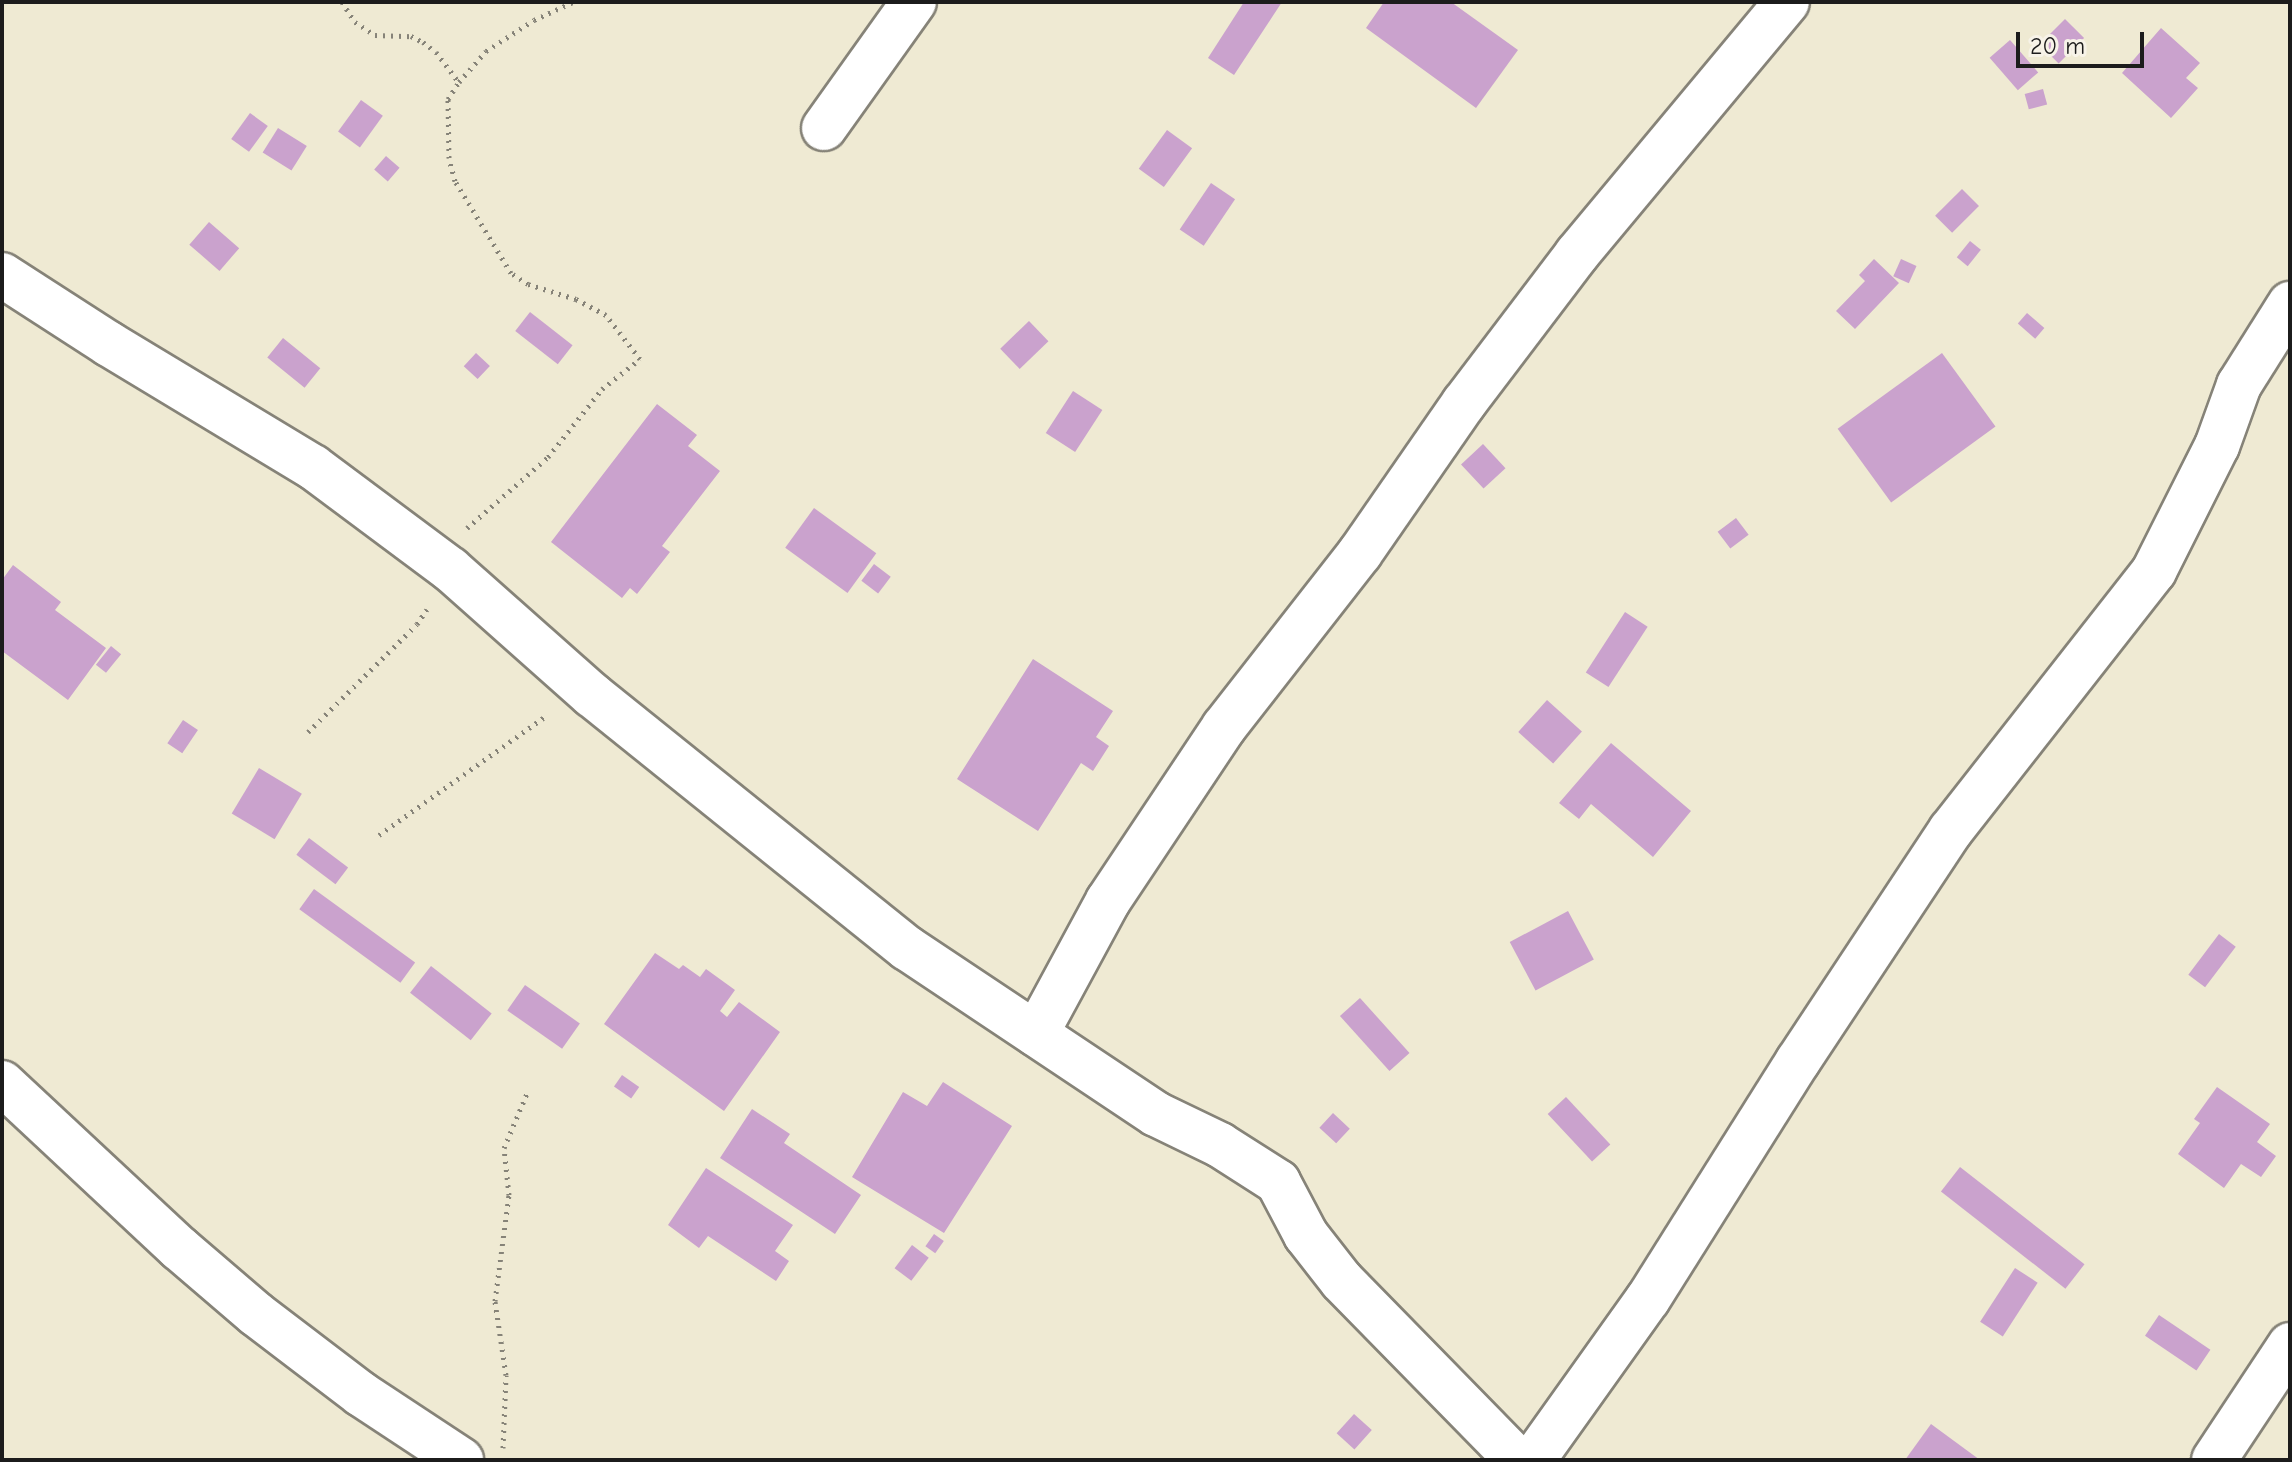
<!DOCTYPE html>
<style>
body{margin:0}
#map{position:relative;width:2292px;height:1462px;overflow:hidden;background:#efead3;font-family:"Comic Neue",sans-serif}
div>[style]{position:absolute}
.building>*{inset:0;background:#caa2cd;transform-origin:0 0}
.path>*{height:5px;margin-top:-2.5px;transform-origin:0;background:repeating-linear-gradient(90deg,#868378 0 2px,transparent 0 8px)}
.roads{filter:drop-shadow(2px 0 #868378) drop-shadow(-2px 0 #868378) drop-shadow(0 2px #868378) drop-shadow(0 -2px #868378)}
.street>*{height:44px;margin:-22px;padding:0 22px;transform-origin:22px;border-radius:22px;background:#fff}
span{translate:-50% -50%;white-space:nowrap;text-align:center;line-height:1.15;-webkit-text-stroke:8px #f7f3e8;paint-order:stroke}
.frame{position:absolute;inset:0;border:4px solid #1c1c1c;pointer-events:none}
.scale{position:absolute;left:2016px;top:32px;width:128px;height:36px;box-sizing:border-box;border:4px solid #1c1c1c;border-top:0;padding-left:10px;font-size:24px;line-height:28px;white-space:nowrap;color:#1c1c1c;-webkit-text-stroke:6px #f7f3e8;paint-order:stroke}
</style>
<div id="map">
<div class="building">
<div style="clip-path:polygon(1244px 2px,1282px 2px,1234px 75px,1208px 58px)"></div>
<div style="clip-path:polygon(1384px 2px,1451px 2px,1518px 50px,1476px 108px,1366px 28px)"></div>
<div style="left:2065px;top:19px;width:27px;height:36px;rotate:45deg"></div>
<div style="clip-path:polygon(2161px 28px,2200px 63px,2186px 78px,2198px 88px,2171px 118px,2122px 73px)"></div>
<div style="left:2010px;top:40px;width:43px;height:27px;rotate:49deg"></div>
<div style="left:2043px;top:89px;width:16px;height:19px;rotate:75deg"></div>
<div style="left:361px;top:100px;width:27px;height:39px;rotate:36deg"></div>
<div style="left:250px;top:113px;width:22px;height:32px;rotate:36deg"></div>
<div style="left:278px;top:128px;width:34px;height:29px;rotate:32deg"></div>
<div style="left:1167px;top:130px;width:31px;height:48px;rotate:36deg"></div>
<div style="left:386px;top:156px;width:18px;height:18px;rotate:41deg"></div>
<div style="left:1211px;top:183px;width:29px;height:56px;rotate:34deg"></div>
<div style="left:1962px;top:189px;width:24px;height:38px;rotate:45deg"></div>
<div style="left:209px;top:222px;width:40px;height:30px;rotate:41deg"></div>
<div style="left:1970px;top:241px;width:14px;height:21px;rotate:39deg"></div>
<div style="clip-path:polygon(1874px 259px,1899px 283px,1855px 329px,1836px 311px,1865px 281px,1859px 275px)"></div>
<div style="left:1901px;top:259px;width:17px;height:19px;rotate:24deg"></div>
<div style="left:530px;top:312px;width:54px;height:24px;rotate:38deg"></div>
<div style="left:2027px;top:313px;width:23px;height:14px;rotate:41deg"></div>
<div style="left:1029px;top:321px;width:28px;height:40px;rotate:46deg"></div>
<div style="left:283px;top:338px;width:48px;height:25px;rotate:39deg"></div>
<div style="left:476px;top:353px;width:19px;height:18px;rotate:43deg"></div>
<div style="left:1942px;top:353px;width:91px;height:129px;rotate:54deg"></div>
<div style="left:1073px;top:391px;width:35px;height:50px;rotate:33deg"></div>
<div style="clip-path:polygon(657px 404px,697px 435px,688px 446px,720px 471px,662px 546px,670px 552px,637px 594px,630px 588px,622px 598px,551px 542px)"></div>
<div style="left:1483px;top:444px;width:33px;height:30px;rotate:47deg"></div>
<div style="left:814px;top:508px;width:77px;height:49px;rotate:36deg"></div>
<div style="left:1736px;top:518px;width:21px;height:23px;rotate:53deg"></div>
<div style="left:874px;top:564px;width:21px;height:21px;rotate:37deg"></div>
<div style="clip-path:polygon(13px 565px,61px 602px,55px 610px,106px 648px,68px 700px,2px 651px,2px 580px)"></div>
<div style="left:1625px;top:612px;width:27px;height:72px;rotate:33deg"></div>
<div style="left:111px;top:646px;width:13px;height:24px;rotate:39deg"></div>
<div style="clip-path:polygon(1033px 659px,1113px 711px,1096px 737px,1109px 746px,1093px 771px,1081px 763px,1038px 831px,957px 779px)"></div>
<div style="left:1547px;top:700px;width:47px;height:43px;rotate:42deg"></div>
<div style="left:183px;top:720px;width:18px;height:28px;rotate:34deg"></div>
<div style="clip-path:polygon(1611px 743px,1691px 811px,1653px 857px,1591px 804px,1579px 819px,1559px 803px)"></div>
<div style="left:259px;top:768px;width:50px;height:53px;rotate:31deg"></div>
<div style="left:309px;top:838px;width:49px;height:21px;rotate:37deg"></div>
<div style="left:314px;top:889px;width:125px;height:25px;rotate:36deg"></div>
<div style="left:1568px;top:911px;width:55px;height:66px;rotate:62deg"></div>
<div style="left:2219px;top:934px;width:21px;height:51px;rotate:37deg"></div>
<div style="clip-path:polygon(655px 953px,679px 969px,683px 965px,700px 977px,706px 969px,735px 990px,720px 1011px,727px 1017px,739px 1002px,780px 1032px,724px 1111px,604px 1024px)"></div>
<div style="left:431px;top:966px;width:77px;height:34px;rotate:38deg"></div>
<div style="left:525px;top:985px;width:67px;height:31px;rotate:35deg"></div>
<div style="left:1360px;top:998px;width:74px;height:27px;rotate:48deg"></div>
<div style="left:622px;top:1075px;width:21px;height:14px;rotate:35deg"></div>
<div style="clip-path:polygon(943px 1082px,1012px 1126px,944px 1233px,852px 1177px,903px 1092px,927px 1106px)"></div>
<div style="clip-path:polygon(2217px 1087px,2270px 1124px,2257px 1142px,2276px 1156px,2261px 1177px,2241px 1164px,2224px 1188px,2178px 1154px,2200px 1123px,2194px 1119px)"></div>
<div style="left:1566px;top:1097px;width:65px;height:25px;rotate:47deg"></div>
<div style="clip-path:polygon(752px 1109px,790px 1134px,784px 1143px,861px 1195px,835px 1234px,720px 1158px)"></div>
<div style="left:1333px;top:1113px;width:23px;height:20px;rotate:43deg"></div>
<div style="left:1960px;top:1167px;width:158px;height:31px;rotate:38deg"></div>
<div style="clip-path:polygon(706px 1168px,793px 1225px,775px 1251px,789px 1261px,776px 1281px,708px 1236px,699px 1248px,668px 1225px)"></div>
<div style="left:934px;top:1234px;width:12px;height:15px;rotate:35deg"></div>
<div style="left:912px;top:1245px;width:21px;height:29px;rotate:37deg"></div>
<div style="left:2015px;top:1268px;width:27px;height:64px;rotate:33deg"></div>
<div style="left:2159px;top:1315px;width:62px;height:25px;rotate:34deg"></div>
<div style="left:1354px;top:1414px;width:24px;height:26px;rotate:42deg"></div>
<div style="clip-path:polygon(1931px 1424px,1980px 1460px,1905px 1460px)"></div>
</div>
<div class="path">
<div style="left:342px;top:2px;width:24px;rotate:57deg"></div>
<div style="left:355px;top:22px;width:24px;rotate:33deg"></div>
<div style="left:375px;top:35px;width:36px;rotate:2deg"></div>
<div style="left:411px;top:36px;width:13px;rotate:27deg"></div>
<div style="left:423px;top:42px;width:16px;rotate:38deg"></div>
<div style="left:436px;top:52px;width:38px;rotate:53deg"></div>
<div style="left:467px;top:528px;width:108px;rotate:-41.2deg"></div>
<div style="left:548px;top:457px;width:87px;rotate:-51.5deg"></div>
<div style="left:602px;top:389px;width:48px;rotate:-38.3deg"></div>
<div style="left:640px;top:359px;width:56px;rotate:-127.7deg"></div>
<div style="left:606px;top:315px;width:34px;rotate:-152deg"></div>
<div style="left:576px;top:299px;width:50px;rotate:-162.6deg"></div>
<div style="left:528px;top:284px;width:20px;rotate:-147deg"></div>
<div style="left:511px;top:273px;width:108px;rotate:-121.3deg"></div>
<div style="left:455px;top:181px;width:24px;rotate:-105deg"></div>
<div style="left:449px;top:158px;width:59px;rotate:-91deg"></div>
<div style="left:448px;top:99px;width:20px;rotate:-57deg"></div>
<div style="left:459px;top:82px;width:41px;rotate:-48.9deg"></div>
<div style="left:486px;top:51px;width:57px;rotate:-32.9deg"></div>
<div style="left:534px;top:20px;width:43px;rotate:-24.8deg"></div>
<div style="left:308px;top:732px;width:153px;rotate:-44.7deg"></div>
<div style="left:417px;top:624px;width:18px;rotate:-56deg"></div>
<div style="left:379px;top:835px;width:206px;rotate:-35.5deg"></div>
<div style="left:503px;top:1448px;width:73px;rotate:-87.6deg"></div>
<div style="left:506px;top:1375px;width:75px;rotate:-98.5deg"></div>
<div style="left:495px;top:1301px;width:107px;rotate:-82.5deg"></div>
<div style="left:509px;top:1195px;width:47px;rotate:-96.1deg"></div>
<div style="left:504px;top:1148px;width:62px;rotate:-67.2deg"></div>
</div>
<div class="roads">
<div class="street">
<div style="left:824px;top:128px;width:155px;rotate:-54.5deg"></div>
<div style="left:2px;top:275px;width:127px;rotate:32.8deg"></div>
<div style="left:109px;top:344px;width:238px;rotate:31.1deg"></div>
<div style="left:313px;top:467px;width:171px;rotate:36.7deg"></div>
<div style="left:450px;top:569px;width:190px;rotate:41.6deg"></div>
<div style="left:592px;top:695px;width:404px;rotate:38.8deg"></div>
<div style="left:907px;top:948px;width:299px;rotate:33.7deg"></div>
<div style="left:1156px;top:1114px;width:71px;rotate:25.8deg"></div>
<div style="left:1220px;top:1145px;width:69px;rotate:32.5deg"></div>
<div style="left:1278px;top:1182px;width:60px;rotate:62.2deg"></div>
<div style="left:1306px;top:1235px;width:58px;rotate:52deg"></div>
<div style="left:1342px;top:1281px;width:250px;rotate:45.6deg"></div>
<div style="left:1036px;top:1034px;width:151px;rotate:-61.6deg"></div>
<div style="left:1108px;top:901px;width:209px;rotate:-56.3deg"></div>
<div style="left:1224px;top:727px;width:221px;rotate:-52deg"></div>
<div style="left:1360px;top:553px;width:183px;rotate:-55.3deg"></div>
<div style="left:1464px;top:403px;width:187px;rotate:-52.8deg"></div>
<div style="left:1577px;top:254px;width:328px;rotate:-50.2deg"></div>
<div style="left:2px;top:1083px;width:242px;rotate:43deg"></div>
<div style="left:179px;top:1248px;width:101px;rotate:40.6deg"></div>
<div style="left:256px;top:1314px;width:132px;rotate:37.3deg"></div>
<div style="left:361px;top:1394px;width:120px;rotate:33.4deg"></div>
<div style="left:1533px;top:1460px;width:198px;rotate:-54.5deg"></div>
<div style="left:1648px;top:1299px;width:281px;rotate:-57.8deg"></div>
<div style="left:1798px;top:1061px;width:277px;rotate:-56.5deg"></div>
<div style="left:1951px;top:830px;width:329px;rotate:-51.9deg"></div>
<div style="left:2154px;top:571px;width:140px;rotate:-63.3deg"></div>
<div style="left:2217px;top:446px;width:65px;rotate:-70.2deg"></div>
<div style="left:2239px;top:385px;width:96px;rotate:-57.8deg"></div>
<div style="left:2214px;top:1460px;width:138px;rotate:-56.5deg"></div>
</div>
</div>
<div class="frame"></div>
<div class="scale">20 m</div>
</div>
